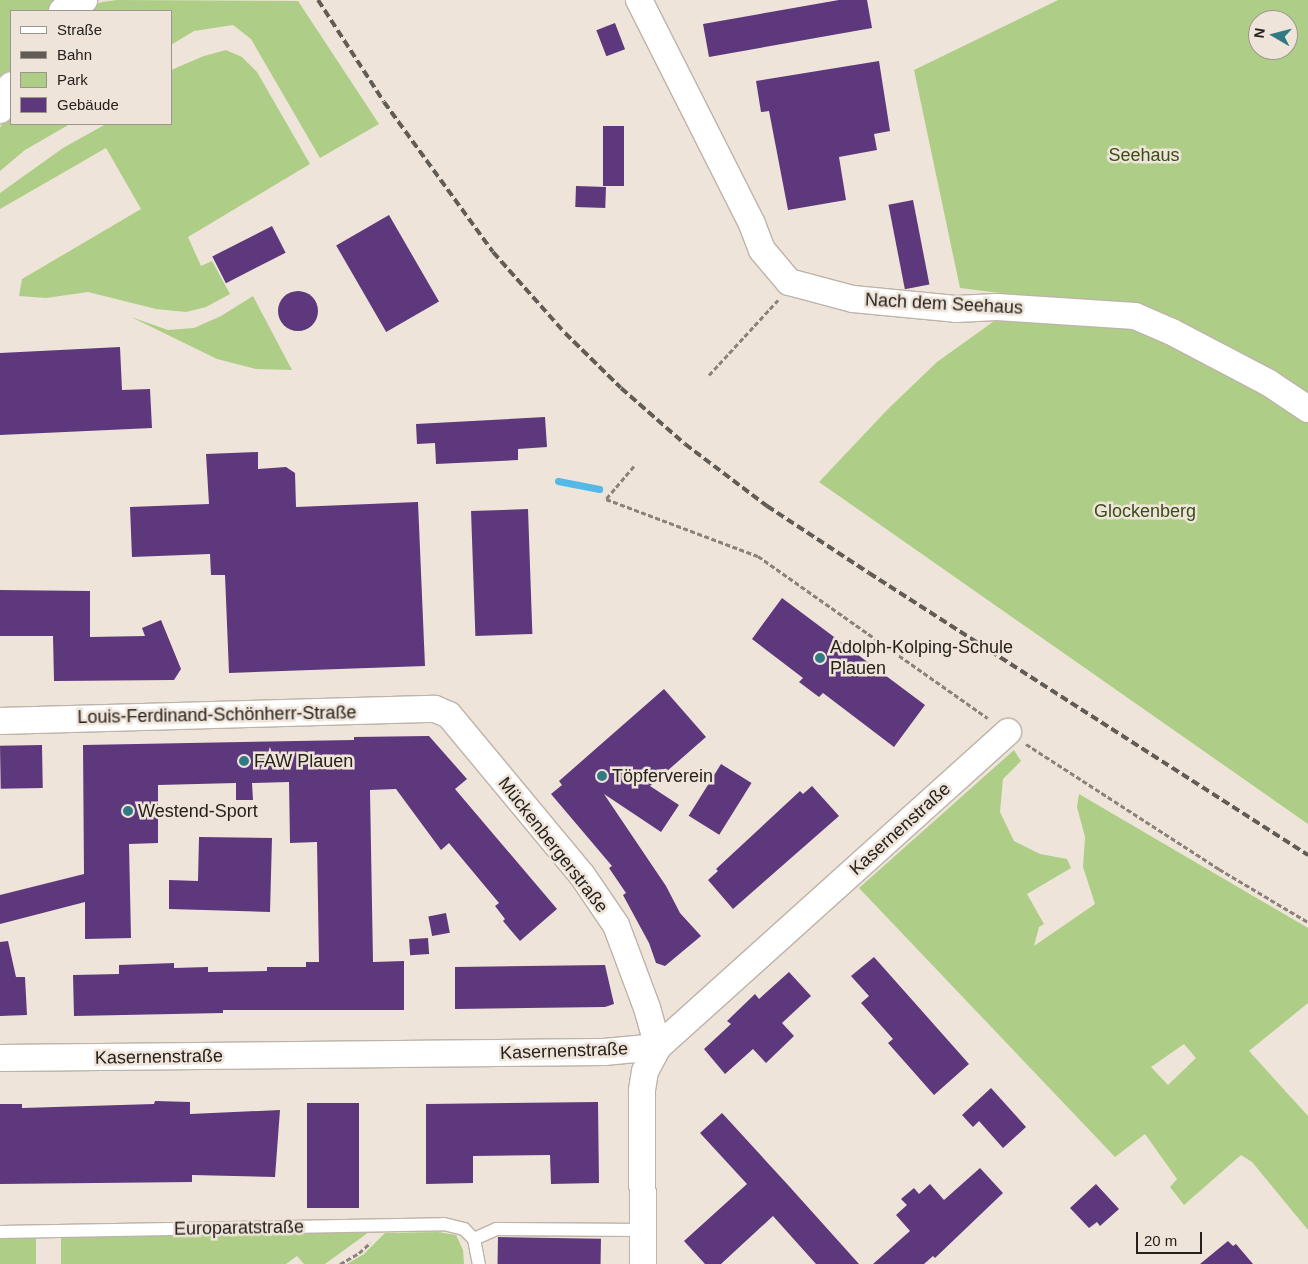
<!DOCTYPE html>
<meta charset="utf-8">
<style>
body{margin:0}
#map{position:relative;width:1308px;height:1264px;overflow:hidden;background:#efe4d9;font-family:Arial,sans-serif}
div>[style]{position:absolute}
.green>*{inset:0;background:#aece87;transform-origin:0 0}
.stream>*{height:7px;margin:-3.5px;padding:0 3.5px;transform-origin:3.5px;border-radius:3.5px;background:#53b9e6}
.building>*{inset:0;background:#5e387c;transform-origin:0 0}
.round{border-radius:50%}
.path>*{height:3px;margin-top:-1.5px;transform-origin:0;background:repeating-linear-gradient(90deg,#8a827b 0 5px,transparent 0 7.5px)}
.roads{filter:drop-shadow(1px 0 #bdb3a9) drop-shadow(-1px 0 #bdb3a9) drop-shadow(0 1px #bdb3a9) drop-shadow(0 -1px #bdb3a9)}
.service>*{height:12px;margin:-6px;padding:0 6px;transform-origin:6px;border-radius:6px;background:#fff}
.minor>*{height:26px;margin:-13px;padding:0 13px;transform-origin:13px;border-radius:13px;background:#fff}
.rail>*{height:4px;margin-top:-2px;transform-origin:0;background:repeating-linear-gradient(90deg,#625c56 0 8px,transparent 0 12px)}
.dots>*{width:14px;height:14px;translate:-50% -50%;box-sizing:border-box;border:2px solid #efe4d9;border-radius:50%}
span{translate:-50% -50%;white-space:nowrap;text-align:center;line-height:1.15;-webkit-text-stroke:5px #efe4d9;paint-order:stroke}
.park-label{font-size:18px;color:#384e15}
.street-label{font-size:18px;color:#25211d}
.poi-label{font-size:18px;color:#25211d}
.left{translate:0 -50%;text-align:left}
.legend{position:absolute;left:10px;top:10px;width:162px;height:115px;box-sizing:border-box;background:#efe4d9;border:1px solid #9e968e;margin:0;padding:6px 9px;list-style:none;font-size:15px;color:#25211d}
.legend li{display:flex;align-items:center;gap:10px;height:25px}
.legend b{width:25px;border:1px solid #9e968e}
.north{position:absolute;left:1248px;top:10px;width:50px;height:50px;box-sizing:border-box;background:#efe4d9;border:1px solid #9e968e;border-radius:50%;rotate:278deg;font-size:14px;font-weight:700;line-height:20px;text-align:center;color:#25211d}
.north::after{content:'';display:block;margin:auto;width:18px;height:22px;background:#327a83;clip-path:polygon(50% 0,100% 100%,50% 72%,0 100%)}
.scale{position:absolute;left:1136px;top:1232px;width:66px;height:22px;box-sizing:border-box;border:2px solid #25211d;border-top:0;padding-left:6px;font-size:15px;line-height:18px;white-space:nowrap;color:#25211d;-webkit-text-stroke:4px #efe4d9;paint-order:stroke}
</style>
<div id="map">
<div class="green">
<div style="clip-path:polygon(0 0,77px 0,54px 11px,11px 11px,11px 67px,0 103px)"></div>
<div style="clip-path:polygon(117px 0,298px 1px,379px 124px,320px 158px,251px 39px,233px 25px,194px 31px,171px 45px,171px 11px,77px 11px,102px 2px)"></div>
<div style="clip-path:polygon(evenodd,1058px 0,1308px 0,1308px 402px,1157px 313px,960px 288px,914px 70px,1058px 0,1258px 20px,1288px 20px,1288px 50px,1258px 50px,1258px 20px)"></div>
<div style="clip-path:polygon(226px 50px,242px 57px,257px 72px,310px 164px,188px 237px,201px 266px,212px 261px,230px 294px,206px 307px,186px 312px,156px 309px,88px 292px,46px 298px,19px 296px,22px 279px,141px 209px,106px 148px,0 209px,0 193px,63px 148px,106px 124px,171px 124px,171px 70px,204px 56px)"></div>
<div style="clip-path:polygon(11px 105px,11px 124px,70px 124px,25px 150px,0 171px,0 128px)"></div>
<div style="clip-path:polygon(253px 296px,292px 370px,256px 369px,217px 359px,131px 317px,168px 330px,194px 328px,221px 316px)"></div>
<div style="clip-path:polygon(1004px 314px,1133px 324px,1308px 417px,1308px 824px,819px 482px,888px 409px,937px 362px)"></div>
<div style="clip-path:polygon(evenodd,1014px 750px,1021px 761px,1003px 779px,1000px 812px,1014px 841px,1040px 854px,1067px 859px,1071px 868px,1027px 894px,1044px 924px,1039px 927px,1034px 946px,1095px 904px,1083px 867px,1085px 837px,1077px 807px,1079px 794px,1308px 928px,1308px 1003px,1249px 1051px,1308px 1116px,1308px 1230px,1252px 1162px,1241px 1155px,1184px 1205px,1170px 1187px,1177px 1179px,1145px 1134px,1115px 1157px,859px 888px,1014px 750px,1184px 1044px,1196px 1058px,1168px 1085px,1151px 1067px,1184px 1044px)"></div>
<div style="clip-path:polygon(369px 1232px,325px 1264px,304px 1264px,297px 1256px,286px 1264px,61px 1264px,61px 1237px)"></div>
<div style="clip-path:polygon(438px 1232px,456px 1235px,463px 1250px,464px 1264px,347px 1264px,364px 1254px,385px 1233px)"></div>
<div style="left:0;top:1236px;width:36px;height:28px"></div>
</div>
<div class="stream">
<div style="left:558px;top:481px;width:42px;rotate:11deg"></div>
</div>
<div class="building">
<div style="clip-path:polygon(839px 0,867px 0,872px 28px,709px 57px,703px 24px)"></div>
<div style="left:615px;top:23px;width:28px;height:20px;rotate:69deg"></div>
<div style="clip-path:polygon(879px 61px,890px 131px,874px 134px,877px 150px,839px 157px,846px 200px,788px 210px,769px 111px,761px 112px,756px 81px)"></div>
<div style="left:603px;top:126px;width:21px;height:60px"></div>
<div style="left:576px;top:186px;width:30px;height:21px;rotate:2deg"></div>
<div style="left:913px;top:200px;width:86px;height:25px;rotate:79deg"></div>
<div style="left:389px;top:215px;width:100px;height:61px;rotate:60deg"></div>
<div style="left:272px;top:226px;width:30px;height:67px;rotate:63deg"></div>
<div class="round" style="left:278px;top:291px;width:40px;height:40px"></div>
<div style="clip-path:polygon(120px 347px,122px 390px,150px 389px,152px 428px,0 435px,0 353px)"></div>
<div style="clip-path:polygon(545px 417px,547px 447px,518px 449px,518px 460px,436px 464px,435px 443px,417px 444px,416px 424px)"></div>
<div style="clip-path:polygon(258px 452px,258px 469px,286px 467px,295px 473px,296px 507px,418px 502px,425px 666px,229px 673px,225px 575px,211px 575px,210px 554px,132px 557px,130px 507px,209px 504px,206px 454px)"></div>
<div style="left:528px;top:509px;width:125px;height:57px;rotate:88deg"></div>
<div style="clip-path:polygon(0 590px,90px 591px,90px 637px,145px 636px,142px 628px,161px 620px,181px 669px,174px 680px,54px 681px,53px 636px,0 636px)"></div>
<div style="clip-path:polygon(782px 598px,925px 705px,894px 747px,823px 693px,819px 697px,799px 682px,803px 678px,752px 639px)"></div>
<div style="clip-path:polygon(664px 689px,706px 737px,650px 786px,679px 805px,661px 832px,604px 794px,666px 886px,680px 913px,701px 936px,665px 966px,656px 963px,649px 943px,623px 895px,626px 893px,609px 868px,612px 866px,551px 794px,562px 785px,559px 781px)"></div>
<div style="clip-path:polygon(429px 736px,467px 779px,455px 789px,557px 909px,520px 941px,503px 921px,505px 919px,495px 906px,499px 903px,449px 843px,441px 850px,396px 789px,370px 790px,373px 962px,404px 961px,404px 1010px,223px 1010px,223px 1013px,74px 1016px,73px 975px,119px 974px,119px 965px,174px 963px,174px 968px,208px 967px,208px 972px,267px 971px,267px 967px,306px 967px,306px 962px,319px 962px,317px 842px,290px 843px,289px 782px,252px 783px,253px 800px,236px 800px,236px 783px,158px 785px,158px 843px,129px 844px,131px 938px,85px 939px,85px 902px,0 924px,0 895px,84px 874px,83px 745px,354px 740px,354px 737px)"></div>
<div style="left:42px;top:745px;width:43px;height:42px;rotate:89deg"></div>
<div style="left:721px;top:764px;width:36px;height:61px;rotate:32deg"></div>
<div style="clip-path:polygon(812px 786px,839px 816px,733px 909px,708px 880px,718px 871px,716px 869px,800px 791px,803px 794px)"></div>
<div style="clip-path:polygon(199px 837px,272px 838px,270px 912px,169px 909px,169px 880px,198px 881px)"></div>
<div style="left:446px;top:913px;width:20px;height:18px;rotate:79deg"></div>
<div style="left:428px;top:938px;width:16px;height:19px;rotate:86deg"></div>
<div style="clip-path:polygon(8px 941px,16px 977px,25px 977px,27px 1015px,0 1016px,0 942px)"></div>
<div style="clip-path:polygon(874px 957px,969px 1064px,934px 1095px,888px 1043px,893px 1039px,861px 1003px,869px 996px,851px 976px)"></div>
<div style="clip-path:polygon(605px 965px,614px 1004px,605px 1007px,455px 1009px,455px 967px)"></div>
<div style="clip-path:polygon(789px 972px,811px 996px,782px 1023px,794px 1036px,766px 1063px,753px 1049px,725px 1074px,704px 1049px,731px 1024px,727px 1021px,755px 994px,759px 999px)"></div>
<div style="clip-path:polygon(991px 1088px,1026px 1127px,1003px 1148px,979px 1121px,973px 1127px,962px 1115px)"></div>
<div style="clip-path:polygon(155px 1101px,190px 1102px,190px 1114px,280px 1110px,275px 1177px,192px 1175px,192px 1182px,0 1184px,0 1104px,22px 1104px,22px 1108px,154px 1104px)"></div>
<div style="clip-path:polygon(598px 1102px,599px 1183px,551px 1184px,550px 1155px,473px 1156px,473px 1183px,426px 1184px,426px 1104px)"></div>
<div style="left:307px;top:1103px;width:52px;height:105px"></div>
<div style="clip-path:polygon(722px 1113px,788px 1185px,859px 1264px,816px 1264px,773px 1216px,721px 1264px,705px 1264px,684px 1241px,747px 1184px,700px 1133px)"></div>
<div style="clip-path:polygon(980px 1168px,1003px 1193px,935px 1258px,933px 1256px,924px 1264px,873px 1264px,910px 1231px,896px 1215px,907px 1205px,901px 1199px,914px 1188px,919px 1194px,930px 1184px,944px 1200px)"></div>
<div style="clip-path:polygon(1096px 1184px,1119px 1209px,1100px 1226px,1097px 1222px,1089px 1228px,1070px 1208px)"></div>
<div style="left:498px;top:1237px;width:103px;height:27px;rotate:1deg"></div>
<div style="clip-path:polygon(1228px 1241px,1233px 1246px,1236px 1244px,1253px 1264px,1200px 1264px)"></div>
</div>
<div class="path">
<div style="left:709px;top:375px;width:102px;rotate:-47.4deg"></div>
<div style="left:634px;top:466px;width:43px;rotate:130.3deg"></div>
<div style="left:606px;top:499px;width:162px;rotate:20.6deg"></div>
<div style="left:758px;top:556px;width:281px;rotate:35.2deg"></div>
<div style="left:1026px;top:744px;width:230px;rotate:32.9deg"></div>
<div style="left:1219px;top:869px;width:104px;rotate:30.8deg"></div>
<div style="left:340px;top:1264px;width:22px;rotate:-30deg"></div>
<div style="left:359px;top:1253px;width:15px;rotate:-42deg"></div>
</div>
<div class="roads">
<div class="service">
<div style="left:0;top:1232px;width:444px;rotate:-1deg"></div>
<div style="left:444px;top:1224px;width:21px;rotate:14deg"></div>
<div style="left:464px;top:1229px;width:14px;rotate:45deg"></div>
<div style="left:474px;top:1239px;width:25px;rotate:79deg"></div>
<div style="left:474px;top:1239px;width:24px;rotate:-24deg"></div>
<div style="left:496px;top:1229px;width:147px;rotate:0.4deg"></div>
</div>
<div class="minor">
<div style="left:639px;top:0;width:251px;rotate:63.2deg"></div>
<div style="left:752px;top:224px;width:28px;rotate:69deg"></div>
<div style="left:762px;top:250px;width:42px;rotate:49.8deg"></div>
<div style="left:789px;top:282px;width:66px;rotate:14.9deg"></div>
<div style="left:853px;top:299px;width:103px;rotate:5.5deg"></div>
<div style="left:956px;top:309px;width:41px;rotate:-2.8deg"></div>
<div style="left:997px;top:307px;width:138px;rotate:3.7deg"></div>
<div style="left:1135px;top:316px;width:40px;rotate:23.4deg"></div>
<div style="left:1172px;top:332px;width:110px;rotate:27.7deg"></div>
<div style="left:1269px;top:383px;width:47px;rotate:33.7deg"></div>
<div style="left:62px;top:11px;width:9px;rotate:-41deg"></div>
<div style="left:69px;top:5px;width:16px;rotate:-18deg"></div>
<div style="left:0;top:110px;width:27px;rotate:-66deg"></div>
<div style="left:0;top:721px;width:435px;rotate:-1.6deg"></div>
<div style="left:435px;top:709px;width:15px;rotate:23deg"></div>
<div style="left:449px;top:715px;width:208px;rotate:50.3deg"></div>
<div style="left:582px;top:875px;width:60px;rotate:55.8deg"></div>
<div style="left:616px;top:925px;width:89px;rotate:69.5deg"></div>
<div style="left:647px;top:1008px;width:41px;rotate:74.2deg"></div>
<div style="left:658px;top:1047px;width:27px;rotate:118deg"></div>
<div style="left:645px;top:1071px;width:20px;rotate:99deg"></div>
<div style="left:642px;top:1091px;width:173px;rotate:89.7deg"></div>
<div style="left:0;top:1058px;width:604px;rotate:-0.57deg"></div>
<div style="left:604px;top:1052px;width:54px;rotate:-5.3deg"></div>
<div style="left:658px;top:1047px;width:471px;rotate:-42deg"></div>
</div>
</div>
<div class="rail">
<div style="left:318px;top:0;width:121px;rotate:57.1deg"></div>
<div style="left:384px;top:102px;width:185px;rotate:54deg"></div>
<div style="left:493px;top:252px;width:108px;rotate:48.4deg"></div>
<div style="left:565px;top:333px;width:78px;rotate:44.5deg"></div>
<div style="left:621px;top:388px;width:85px;rotate:41.2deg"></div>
<div style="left:685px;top:444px;width:103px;rotate:37.1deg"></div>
<div style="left:767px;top:506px;width:122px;rotate:33.3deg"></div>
<div style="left:869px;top:573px;width:522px;rotate:32.72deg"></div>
</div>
<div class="dots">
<div style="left:820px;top:658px;background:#327a83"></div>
<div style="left:244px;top:761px;background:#327a83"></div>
<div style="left:602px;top:776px;background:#327a83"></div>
<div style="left:128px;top:811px;background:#327a83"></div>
</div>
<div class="park-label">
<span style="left:1144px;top:155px">Seehaus</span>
<span style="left:1145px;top:511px">Glockenberg</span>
</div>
<div class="street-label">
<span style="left:944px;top:304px;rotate:3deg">Nach dem Seehaus</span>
<span style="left:217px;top:715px;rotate:-1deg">Louis-Ferdinand-Schönherr-Straße</span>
<span style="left:900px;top:829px;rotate:-42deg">Kasernenstraße</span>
<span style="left:553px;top:845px;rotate:52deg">Mückenbergerstraße</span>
<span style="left:564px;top:1051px;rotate:-2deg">Kasernenstraße</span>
<span style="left:159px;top:1057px;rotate:-1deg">Kasernenstraße</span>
<span style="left:239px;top:1228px;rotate:-1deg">Europaratstraße</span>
</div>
<div class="poi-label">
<span class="left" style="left:830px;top:658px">Adolph-Kolping-Schule<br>Plauen</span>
<span class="left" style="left:254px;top:761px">FAW Plauen</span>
<span class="left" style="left:612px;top:776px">Töpferverein</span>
<span class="left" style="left:138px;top:811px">Westend-Sport</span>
</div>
<ul class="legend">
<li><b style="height:6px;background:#fff"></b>Straße</li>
<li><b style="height:6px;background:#625c56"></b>Bahn</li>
<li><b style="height:14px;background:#aece87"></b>Park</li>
<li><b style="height:14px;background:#5e387c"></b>Gebäude</li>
</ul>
<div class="north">N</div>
<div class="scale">20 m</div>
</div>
